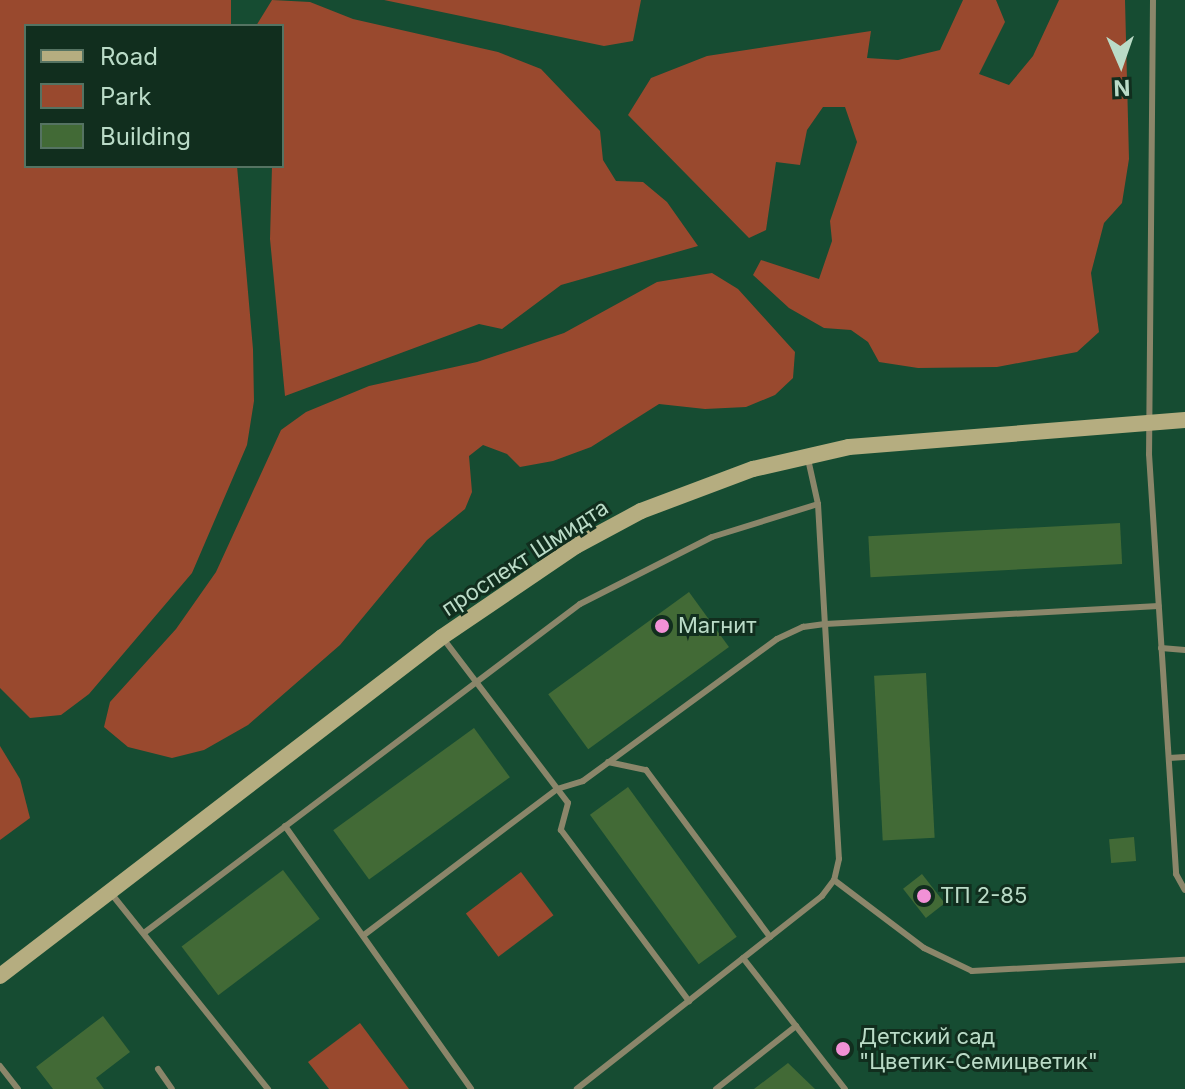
<!DOCTYPE html>
<meta charset="utf-8">
<style>
body{margin:0}
#map{position:relative;width:1185px;height:1089px;overflow:hidden;background:#164c32;font-family:Inter,sans-serif}
div>[style]{position:absolute}
.green>*{inset:0;background:#99492e;transform-origin:0 0}
.building>*{inset:0;background:#426a36;transform-origin:0 0}
.service>*{height:6px;margin:-3px;padding:0 3px;transform-origin:3px;border-radius:3px;background:#8b866a}
.secondary>*{height:16px;margin:-8px;padding:0 8px;transform-origin:8px;border-radius:8px;background:#b5ad80}
.dots>*{width:22px;height:22px;translate:-50% -50%;box-sizing:border-box;border:4px solid #112e1e;border-radius:50%}
span{translate:-50% -50%;white-space:nowrap;text-align:center;line-height:1.15;-webkit-text-stroke:6px #112e1e;paint-order:stroke}
.street-label{font-size:22px;color:#badbc7}
.poi-label{font-size:22px;color:#badbc7}
.left{translate:0 -50%;text-align:left}
.legend{position:absolute;left:24px;top:24px;width:260px;height:144px;box-sizing:border-box;background:#112e1e;border:2px solid #557362;margin:0;padding:10px 14px;list-style:none;font-size:24px;color:#badbc7}
.legend li{display:flex;align-items:center;gap:16px;height:40px}
.legend b{width:40px;border:2px solid #557362}
.north{position:absolute;left:1081px;top:24px;width:80px;height:80px;-webkit-text-stroke:6px #112e1e;paint-order:stroke;rotate:178deg;font-size:22px;font-weight:700;line-height:32px;text-align:center;color:#badbc7}
.north::after{content:'';display:block;margin:auto;width:28px;height:36px;background:#badbc7;clip-path:polygon(50% 0,100% 100%,50% 72%,0 100%)}
</style>
<div id="map">
<div class="green">
<div style="clip-path:polygon(0 0,231px 0,231px 26px,26px 26px,26px 166px,237px 166px,253px 349px,254px 401px,247px 445px,192px 573px,89px 694px,61px 715px,30px 718px,0 688px)"></div>
<div style="clip-path:polygon(272px 0,310px 2px,353px 19px,498px 52px,541px 69px,600px 131px,603px 160px,616px 181px,643px 182px,667px 202px,698px 246px,561px 285px,502px 329px,479px 324px,285px 396px,270px 239px,272px 166px,282px 166px,282px 26px,256px 26px)"></div>
<div style="clip-path:polygon(384px 0,641px 0,633px 41px,604px 46px)"></div>
<div style="clip-path:polygon(963px 0,996px 0,1005px 22px,979px 74px,1009px 85px,1033px 56px,1059px 0,1125px 0,1129px 159px,1122px 203px,1104px 223px,1091px 273px,1099px 332px,1077px 352px,997px 367px,918px 368px,879px 362px,868px 342px,851px 330px,824px 328px,789px 308px,753px 275px,761px 260px,819px 279px,832px 241px,830px 221px,857px 142px,845px 107px,823px 107px,807px 130px,800px 165px,776px 162px,766px 230px,749px 238px,628px 115px,651px 78px,707px 56px,871px 31px,867px 58px,898px 60px,940px 50px)"></div>
<div style="clip-path:polygon(712px 273px,738px 289px,795px 352px,793px 378px,775px 395px,746px 407px,705px 409px,659px 404px,591px 447px,553px 461px,520px 467px,507px 454px,483px 445px,469px 456px,472px 492px,465px 509px,427px 540px,340px 645px,248px 725px,204px 750px,172px 758px,128px 747px,104px 727px,110px 702px,176px 629px,216px 572px,281px 430px,306px 412px,369px 386px,477px 362px,564px 333px,657px 282px)"></div>
<div style="clip-path:polygon(0 746px,20px 779px,30px 818px,0 840px)"></div>
<div style="left:521px;top:872px;width:54px;height:69px;rotate:53deg"></div>
<div style="clip-path:polygon(360px 1023px,409px 1089px,329px 1089px,308px 1062px)"></div>
</div>
<div class="building">
<div style="left:1120px;top:523px;width:41px;height:252px;rotate:87deg"></div>
<div style="left:689px;top:592px;width:68px;height:174px;rotate:54deg"></div>
<div style="left:926px;top:673px;width:165px;height:52px;rotate:87deg"></div>
<div style="left:474px;top:728px;width:61px;height:174px;rotate:54deg"></div>
<div style="left:628px;top:787px;width:185px;height:47px;rotate:54deg"></div>
<div style="left:1134px;top:837px;width:24px;height:25px;rotate:85deg"></div>
<div style="left:283px;top:870px;width:61px;height:127px;rotate:53deg"></div>
<div style="left:922px;top:874px;width:37px;height:24px;rotate:52deg"></div>
<div style="clip-path:polygon(103px 1016px,130px 1052px,96px 1078px,104px 1089px,53px 1089px,36px 1067px)"></div>
<div style="clip-path:polygon(788px 1063px,815px 1089px,754px 1089px)"></div>
</div>
<div class="service">
<div style="left:1153px;top:0;width:454px;rotate:90.5deg"></div>
<div style="left:1149px;top:454px;width:421px;rotate:86.3deg"></div>
<div style="left:1176px;top:874px;width:18px;rotate:61deg"></div>
<div style="left:808px;top:459px;width:46px;rotate:77.5deg"></div>
<div style="left:818px;top:504px;width:120px;rotate:86.7deg"></div>
<div style="left:825px;top:624px;width:334px;rotate:-3.1deg"></div>
<div style="left:442px;top:637px;width:208px;rotate:52.8deg"></div>
<div style="left:568px;top:803px;width:28px;rotate:105deg"></div>
<div style="left:561px;top:830px;width:214px;rotate:53.2deg"></div>
<div style="left:1161px;top:648px;width:24px;rotate:5deg"></div>
<div style="left:1169px;top:758px;width:16px;rotate:-4deg"></div>
<div style="left:608px;top:762px;width:39px;rotate:12deg"></div>
<div style="left:646px;top:770px;width:208px;rotate:53.4deg"></div>
<div style="left:285px;top:826px;width:322px;rotate:54.7deg"></div>
<div style="left:834px;top:880px;width:113px;rotate:37.1deg"></div>
<div style="left:924px;top:948px;width:53px;rotate:25.6deg"></div>
<div style="left:972px;top:971px;width:213px;rotate:-3deg"></div>
<div style="left:110px;top:892px;width:253px;rotate:51.3deg"></div>
<div style="left:144px;top:933px;width:546px;rotate:-37.04deg"></div>
<div style="left:580px;top:604px;width:148px;rotate:-26.9deg"></div>
<div style="left:712px;top:537px;width:111px;rotate:-17.3deg"></div>
<div style="left:364px;top:935px;width:242px;rotate:-37.1deg"></div>
<div style="left:557px;top:789px;width:27px;rotate:-17deg"></div>
<div style="left:583px;top:781px;width:240px;rotate:-36.2deg"></div>
<div style="left:777px;top:639px;width:29px;rotate:-25deg"></div>
<div style="left:803px;top:627px;width:22px;rotate:-8deg"></div>
<div style="left:825px;top:624px;width:235px;rotate:86.6deg"></div>
<div style="left:839px;top:859px;width:22px;rotate:103deg"></div>
<div style="left:834px;top:880px;width:20px;rotate:127deg"></div>
<div style="left:822px;top:896px;width:312px;rotate:141.8deg"></div>
<div style="left:743px;top:958px;width:166px;rotate:52.1deg"></div>
<div style="left:0;top:1066px;width:29px;rotate:52deg"></div>
<div style="left:158px;top:1069px;width:24px;rotate:55deg"></div>
<div style="left:716px;top:1089px;width:102px;rotate:-38.2deg"></div>
</div>
<div class="secondary">
<div style="left:0;top:976px;width:557px;rotate:-37.49deg"></div>
<div style="left:442px;top:637px;width:162px;rotate:-34.2deg"></div>
<div style="left:576px;top:546px;width:74px;rotate:-28.3deg"></div>
<div style="left:641px;top:511px;width:120px;rotate:-20.6deg"></div>
<div style="left:753px;top:469px;width:98px;rotate:-12.9deg"></div>
<div style="left:849px;top:447px;width:337px;rotate:-4.6deg"></div>
</div>
<div class="dots">
<div style="left:662px;top:626px;background:#f291d6"></div>
<div style="left:924px;top:896px;background:#f291d6"></div>
<div style="left:843px;top:1049px;background:#f291d6"></div>
</div>
<div class="street-label">
<span style="left:525px;top:558px;rotate:-33deg">проспект Шмидта</span>
</div>
<div class="poi-label">
<span class="left" style="left:678px;top:626px">Магнит</span>
<span class="left" style="left:940px;top:896px">ТП 2-85</span>
<span class="left" style="left:859px;top:1049px">Детский сад<br>"Цветик-Семицветик"</span>
</div>
<ul class="legend">
<li><b style="height:10px;background:#b5ad80"></b>Road</li>
<li><b style="height:22px;background:#99492e"></b>Park</li>
<li><b style="height:22px;background:#426a36"></b>Building</li>
</ul>
<div class="north">N</div>
</div>
